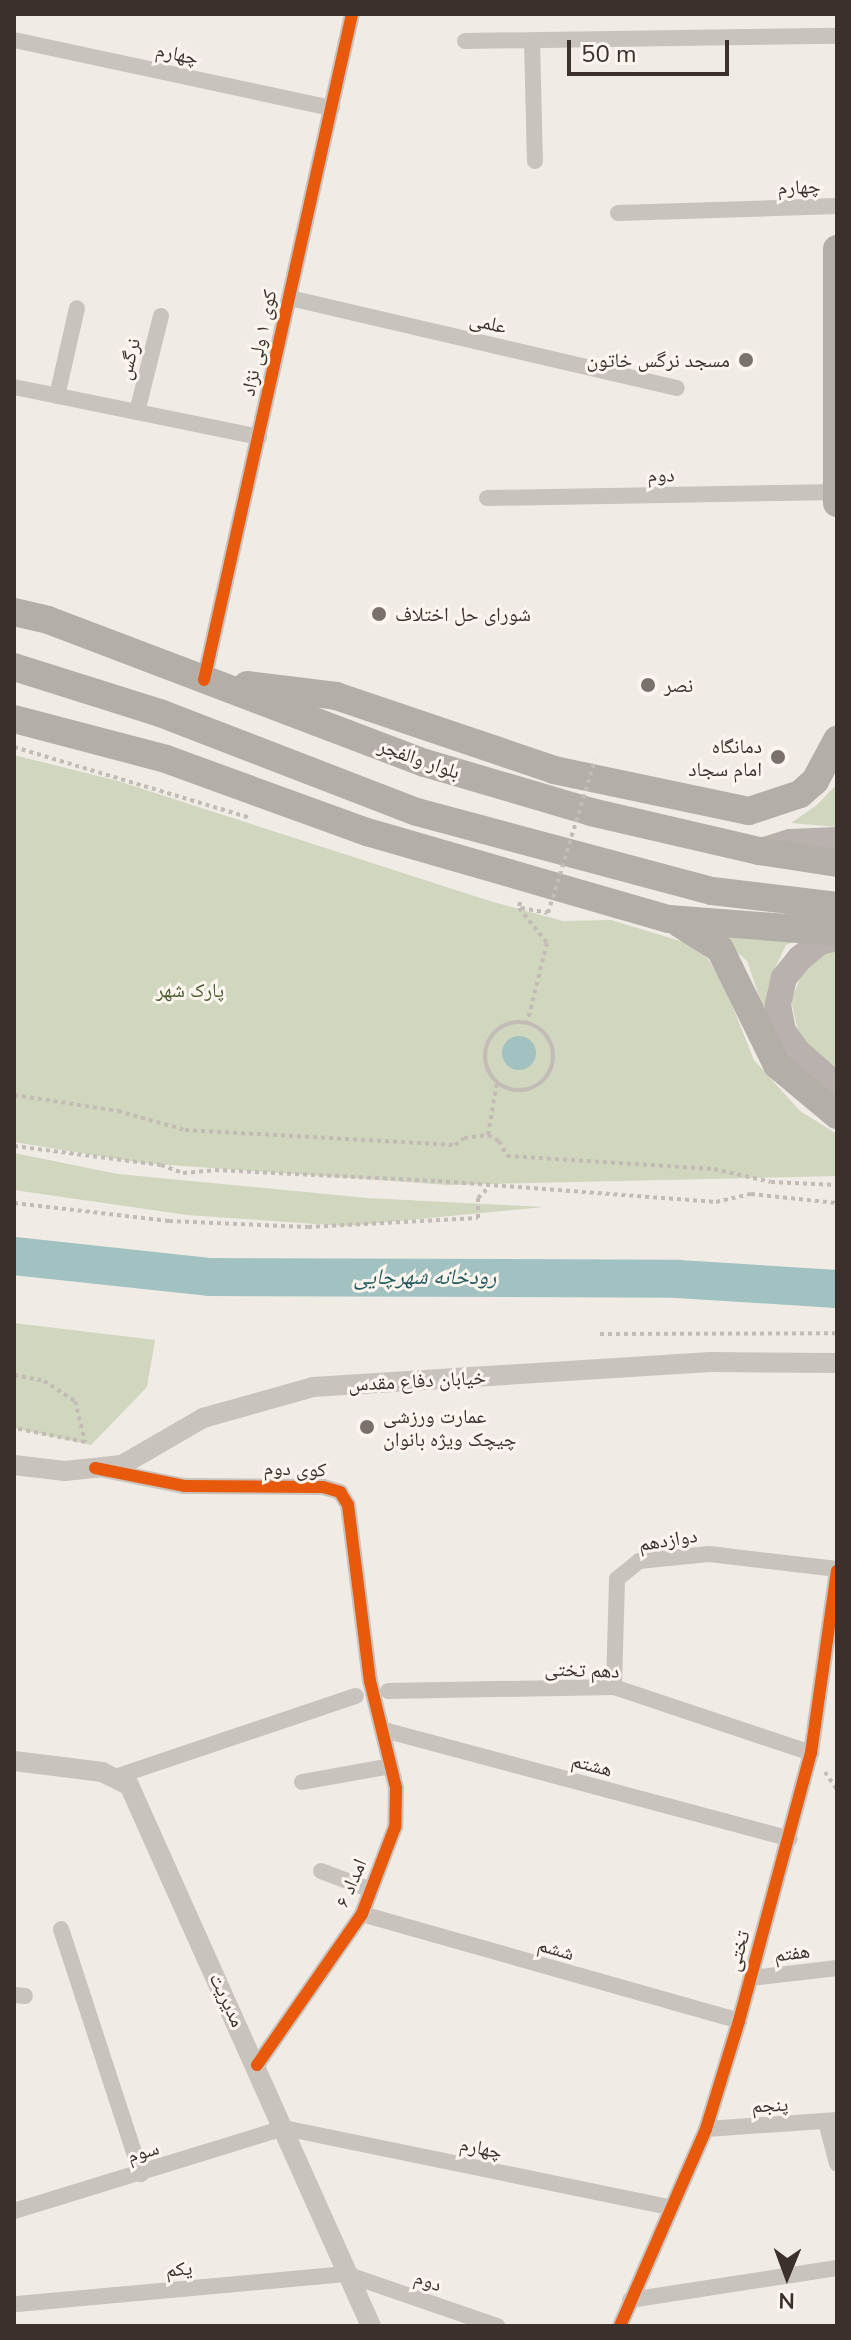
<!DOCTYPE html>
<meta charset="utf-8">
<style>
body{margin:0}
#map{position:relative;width:851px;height:2340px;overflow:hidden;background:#f0ebe5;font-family:"Nunito Sans","Noto Naskh Arabic",sans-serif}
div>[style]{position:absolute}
.green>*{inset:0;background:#d1d6bf}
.water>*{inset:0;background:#a1c2c1}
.round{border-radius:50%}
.river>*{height:38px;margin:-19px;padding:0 19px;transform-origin:19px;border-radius:19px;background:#a1c2c1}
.path>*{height:4px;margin-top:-2px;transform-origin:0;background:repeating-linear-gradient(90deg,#c2bbb6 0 4px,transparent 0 8px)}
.path>.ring{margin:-2px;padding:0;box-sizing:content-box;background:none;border:4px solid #c2bbb6;border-radius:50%}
.minor>*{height:16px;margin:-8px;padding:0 8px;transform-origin:8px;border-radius:8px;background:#c9c3be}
.tertiary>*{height:20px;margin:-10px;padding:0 10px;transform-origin:10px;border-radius:10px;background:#c9c3be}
.primary>*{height:26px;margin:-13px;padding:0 13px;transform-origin:13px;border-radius:13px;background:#b8b1ad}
.trunk>*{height:28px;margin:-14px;padding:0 14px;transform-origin:14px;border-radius:14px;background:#b4aea8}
.path-bridge>*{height:4px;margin-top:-2px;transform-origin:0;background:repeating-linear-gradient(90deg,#c2bbb6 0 4px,transparent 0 8px)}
.cycleway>*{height:12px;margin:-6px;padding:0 6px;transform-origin:6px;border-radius:6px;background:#e8590c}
.dots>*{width:22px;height:22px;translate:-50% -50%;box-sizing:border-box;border:4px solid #fbf5ee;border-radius:50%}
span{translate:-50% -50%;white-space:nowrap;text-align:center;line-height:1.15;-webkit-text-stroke:6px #fbf5ee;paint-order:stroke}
.street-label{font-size:20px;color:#3b302b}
.poi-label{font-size:20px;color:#3b302b}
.right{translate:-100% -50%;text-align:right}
.left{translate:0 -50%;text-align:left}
.park-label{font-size:20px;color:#4a5a2e}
.water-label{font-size:22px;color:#1f5a5e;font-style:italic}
.frame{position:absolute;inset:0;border:16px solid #3b302b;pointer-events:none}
.north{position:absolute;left:747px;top:2236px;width:80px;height:80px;-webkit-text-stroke:6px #fbf5ee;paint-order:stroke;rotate:181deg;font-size:22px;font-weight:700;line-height:32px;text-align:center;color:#3b302b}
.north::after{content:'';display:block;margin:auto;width:28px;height:36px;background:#3b302b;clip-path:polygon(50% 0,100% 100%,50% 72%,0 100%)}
.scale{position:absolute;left:567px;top:40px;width:162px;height:36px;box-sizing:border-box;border:4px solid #3b302b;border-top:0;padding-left:10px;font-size:24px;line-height:28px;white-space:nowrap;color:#3b302b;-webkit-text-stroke:6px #fbf5ee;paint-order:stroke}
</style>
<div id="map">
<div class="green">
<div style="clip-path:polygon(14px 755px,118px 781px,493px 902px,563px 921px,611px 920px,690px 944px,708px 959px,724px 985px,754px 1060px,800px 1111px,837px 1134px,837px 1176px,448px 1185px,142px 1163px,14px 1142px)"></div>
<div style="clip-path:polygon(837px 784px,837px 827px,791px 823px,817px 805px)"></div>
<div style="clip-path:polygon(713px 931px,805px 938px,786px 945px,775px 968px,767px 1019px,747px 961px)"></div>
<div style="clip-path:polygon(837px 944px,837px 1077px,799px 1036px,791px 1000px,806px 965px)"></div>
<div style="clip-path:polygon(14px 1153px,118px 1174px,367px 1198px,544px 1207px,346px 1226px,187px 1215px,14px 1190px)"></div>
<div style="clip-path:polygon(14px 1323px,155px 1340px,147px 1387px,91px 1445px,14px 1428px)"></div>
</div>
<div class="water">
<div class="round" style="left:502px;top:1036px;width:34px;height:34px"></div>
</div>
<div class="river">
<div style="left:14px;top:1256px;width:198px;rotate:6.1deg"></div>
<div style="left:211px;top:1277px;width:467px;rotate:0.2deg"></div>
<div style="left:678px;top:1279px;width:159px;rotate:3.6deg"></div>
</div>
<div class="path">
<div style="left:14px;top:747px;width:247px;rotate:16.7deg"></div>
<div style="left:520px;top:902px;width:6px;rotate:99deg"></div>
<div style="left:519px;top:908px;width:45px;rotate:51.3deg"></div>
<div style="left:547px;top:943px;width:82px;rotate:104deg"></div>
<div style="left:521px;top:908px;width:27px;rotate:10deg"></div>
<div class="ring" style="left:485px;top:1022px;width:64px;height:64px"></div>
<div style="left:14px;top:1095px;width:105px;rotate:8.7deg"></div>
<div style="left:118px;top:1111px;width:70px;rotate:15.8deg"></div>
<div style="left:185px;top:1130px;width:270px;rotate:3.2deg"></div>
<div style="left:455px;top:1145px;width:11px;rotate:-38deg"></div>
<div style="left:464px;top:1138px;width:24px;rotate:-7deg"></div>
<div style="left:488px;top:1135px;width:13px;rotate:29deg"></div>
<div style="left:499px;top:1141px;width:17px;rotate:62deg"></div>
<div style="left:507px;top:1156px;width:207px;rotate:3.6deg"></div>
<div style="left:714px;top:1169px;width:58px;rotate:12.8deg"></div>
<div style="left:771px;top:1182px;width:66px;rotate:2.6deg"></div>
<div style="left:488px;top:1135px;width:54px;rotate:-80.4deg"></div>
<div style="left:14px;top:1146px;width:148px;rotate:7.4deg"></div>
<div style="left:161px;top:1165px;width:23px;rotate:20deg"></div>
<div style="left:183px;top:1173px;width:32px;rotate:-5deg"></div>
<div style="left:215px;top:1170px;width:223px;rotate:2.8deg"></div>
<div style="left:438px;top:1181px;width:279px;rotate:4.3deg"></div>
<div style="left:716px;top:1202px;width:36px;rotate:-13deg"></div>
<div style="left:751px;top:1194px;width:86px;rotate:6deg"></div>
<div style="left:14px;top:1203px;width:156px;rotate:6.6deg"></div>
<div style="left:169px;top:1221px;width:139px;rotate:2.5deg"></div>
<div style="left:308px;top:1227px;width:170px;rotate:-3deg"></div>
<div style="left:478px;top:1218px;width:20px;rotate:-90deg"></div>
<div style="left:478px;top:1198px;width:16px;rotate:-45deg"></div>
<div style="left:14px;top:1329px;width:5px;rotate:90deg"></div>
<div style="left:600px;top:1334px;width:237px;rotate:-0.2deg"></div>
<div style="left:14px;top:1375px;width:31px;rotate:11deg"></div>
<div style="left:44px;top:1381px;width:37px;rotate:33deg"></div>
<div style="left:75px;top:1401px;width:42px;rotate:76.3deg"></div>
<div style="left:85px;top:1442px;width:72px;rotate:-168.8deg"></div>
<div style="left:825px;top:1772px;width:22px;rotate:56deg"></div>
</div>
<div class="minor">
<div style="left:14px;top:40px;width:325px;rotate:12.1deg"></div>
<div style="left:465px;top:41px;width:372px;rotate:-0.8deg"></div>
<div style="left:532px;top:41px;width:120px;rotate:88.6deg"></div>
<div style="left:618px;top:213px;width:219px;rotate:-1.8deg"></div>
<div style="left:290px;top:298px;width:397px;rotate:13.1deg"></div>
<div style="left:14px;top:387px;width:250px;rotate:11.5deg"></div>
<div style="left:57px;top:396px;width:90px;rotate:-77.2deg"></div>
<div style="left:137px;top:412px;width:99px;rotate:-76deg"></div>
<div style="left:487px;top:498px;width:350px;rotate:-1deg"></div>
<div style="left:204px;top:680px;width:682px;rotate:-77.47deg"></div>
<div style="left:104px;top:1470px;width:82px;rotate:11.3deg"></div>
<div style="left:184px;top:1486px;width:139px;rotate:0.4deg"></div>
<div style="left:323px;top:1487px;width:18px;rotate:16deg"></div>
<div style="left:340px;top:1492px;width:15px;rotate:58deg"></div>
<div style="left:348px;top:1505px;width:177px;rotate:82.9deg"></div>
<div style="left:370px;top:1681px;width:110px;rotate:76.3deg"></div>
<div style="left:396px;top:1788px;width:39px;rotate:91deg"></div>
<div style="left:395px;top:1827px;width:93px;rotate:110.8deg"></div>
<div style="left:362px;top:1914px;width:184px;rotate:124.8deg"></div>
<div style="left:614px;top:1687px;width:108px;rotate:-88.4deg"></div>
<div style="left:617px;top:1579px;width:28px;rotate:-39deg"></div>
<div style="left:639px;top:1561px;width:70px;rotate:-5.7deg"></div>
<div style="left:709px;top:1554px;width:129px;rotate:6.7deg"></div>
<div style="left:388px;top:1691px;width:226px;rotate:-1deg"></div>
<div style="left:614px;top:1687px;width:208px;rotate:18.5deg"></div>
<div style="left:384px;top:1730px;width:420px;rotate:15deg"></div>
<div style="left:118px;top:1776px;width:251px;rotate:-18.6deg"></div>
<div style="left:302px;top:1782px;width:90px;rotate:-10.2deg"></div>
<div style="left:321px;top:1871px;width:53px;rotate:20.8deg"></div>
<div style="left:362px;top:1914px;width:392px;rotate:15.8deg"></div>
<div style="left:61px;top:1929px;width:258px;rotate:71.9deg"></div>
<div style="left:751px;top:1978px;width:87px;rotate:-6.6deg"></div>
<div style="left:14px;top:1995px;width:11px;rotate:5deg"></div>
<div style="left:826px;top:2122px;width:43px;rotate:75.3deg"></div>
<div style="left:706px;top:2129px;width:131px;rotate:-3.9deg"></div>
<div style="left:14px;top:2211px;width:282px;rotate:-17.1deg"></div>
<div style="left:284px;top:2128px;width:394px;rotate:11.6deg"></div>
<div style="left:630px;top:2300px;width:209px;rotate:-8.8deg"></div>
<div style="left:17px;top:2304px;width:330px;rotate:-5.2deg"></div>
<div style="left:346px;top:2274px;width:160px;rotate:19deg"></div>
<div style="left:620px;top:2326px;width:215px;rotate:-66.4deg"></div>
<div style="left:706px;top:2129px;width:113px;rotate:-73deg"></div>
<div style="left:739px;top:2021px;width:278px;rotate:-75deg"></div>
<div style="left:811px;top:1753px;width:184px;rotate:-81.9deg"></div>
</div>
<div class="tertiary">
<div style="left:14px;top:1465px;width:51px;rotate:6.7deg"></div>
<div style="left:65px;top:1471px;width:57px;rotate:-6deg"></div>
<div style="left:122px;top:1465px;width:94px;rotate:-30.1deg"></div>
<div style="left:203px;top:1418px;width:114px;rotate:-15.7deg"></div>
<div style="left:313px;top:1387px;width:398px;rotate:-3.6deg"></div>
<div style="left:710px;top:1362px;width:127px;rotate:0.5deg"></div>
<div style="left:14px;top:1761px;width:89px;rotate:7.1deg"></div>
<div style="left:102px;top:1772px;width:30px;rotate:26deg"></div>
<div style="left:129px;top:1785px;width:593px;rotate:65.9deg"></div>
</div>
<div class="primary">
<div style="left:762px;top:851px;width:29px;rotate:-18deg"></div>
<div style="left:790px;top:842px;width:47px;rotate:-2.4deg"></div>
<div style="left:837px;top:938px;width:17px;rotate:167deg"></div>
<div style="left:820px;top:942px;width:26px;rotate:141deg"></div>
<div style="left:800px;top:958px;width:26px;rotate:129deg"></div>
<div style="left:784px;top:978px;width:28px;rotate:103deg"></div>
<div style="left:778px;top:1005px;width:26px;rotate:79deg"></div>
<div style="left:783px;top:1031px;width:24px;rotate:55deg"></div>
<div style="left:797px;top:1051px;width:53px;rotate:41.2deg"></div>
</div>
<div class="trunk">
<div style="left:837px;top:249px;width:254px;rotate:90deg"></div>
<div style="left:14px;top:612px;width:35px;rotate:13deg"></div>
<div style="left:48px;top:620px;width:403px;rotate:20.8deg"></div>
<div style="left:425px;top:763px;width:173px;rotate:16.4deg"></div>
<div style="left:591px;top:812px;width:172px;rotate:13.1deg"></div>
<div style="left:759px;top:851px;width:79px;rotate:8.7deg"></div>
<div style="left:14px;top:667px;width:153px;rotate:17.5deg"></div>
<div style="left:160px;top:713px;width:275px;rotate:21.1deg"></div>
<div style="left:417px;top:812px;width:305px;rotate:15deg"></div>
<div style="left:712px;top:891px;width:126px;rotate:6.8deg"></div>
<div style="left:247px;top:685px;width:90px;rotate:7deg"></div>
<div style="left:336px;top:696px;width:230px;rotate:18.7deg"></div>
<div style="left:554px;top:770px;width:199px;rotate:11.9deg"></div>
<div style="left:749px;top:811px;width:54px;rotate:-18.4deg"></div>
<div style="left:800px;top:794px;width:20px;rotate:-41deg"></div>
<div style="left:815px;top:781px;width:47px;rotate:-61.8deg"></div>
<div style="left:14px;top:719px;width:157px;rotate:14.7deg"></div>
<div style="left:166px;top:759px;width:214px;rotate:20deg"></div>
<div style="left:367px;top:832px;width:314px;rotate:16.1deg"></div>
<div style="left:669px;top:919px;width:169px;rotate:4.4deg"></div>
<div style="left:680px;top:924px;width:47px;rotate:32deg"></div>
<div style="left:720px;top:949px;width:129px;rotate:63.8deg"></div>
<div style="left:777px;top:1065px;width:78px;rotate:39.8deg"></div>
</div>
<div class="path-bridge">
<div style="left:548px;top:913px;width:160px;rotate:-72.9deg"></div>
</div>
<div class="cycleway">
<div style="left:204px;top:680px;width:682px;rotate:-77.47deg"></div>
<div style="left:95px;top:1468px;width:91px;rotate:11.4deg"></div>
<div style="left:184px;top:1486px;width:139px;rotate:0.4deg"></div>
<div style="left:323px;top:1487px;width:18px;rotate:16deg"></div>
<div style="left:340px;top:1492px;width:15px;rotate:58deg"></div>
<div style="left:348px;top:1505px;width:177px;rotate:82.9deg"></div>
<div style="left:370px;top:1681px;width:110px;rotate:76.3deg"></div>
<div style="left:396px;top:1788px;width:39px;rotate:91deg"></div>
<div style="left:395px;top:1827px;width:93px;rotate:110.8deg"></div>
<div style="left:362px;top:1914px;width:184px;rotate:124.8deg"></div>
<div style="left:620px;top:2326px;width:215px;rotate:-66.4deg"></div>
<div style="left:706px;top:2129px;width:113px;rotate:-73deg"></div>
<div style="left:739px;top:2021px;width:278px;rotate:-75deg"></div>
<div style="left:811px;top:1753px;width:184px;rotate:-81.9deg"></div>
</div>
<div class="dots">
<div style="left:746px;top:360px;background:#7a716c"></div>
<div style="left:379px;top:614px;background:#7a716c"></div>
<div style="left:648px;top:685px;background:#7a716c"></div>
<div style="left:778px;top:757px;background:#7a716c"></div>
<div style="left:367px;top:1427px;background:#7a716c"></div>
</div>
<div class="street-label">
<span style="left:177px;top:54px;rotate:12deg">چهارم</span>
<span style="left:799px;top:187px;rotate:-2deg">چهارم</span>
<span style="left:488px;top:323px;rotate:13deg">علمی</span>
<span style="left:259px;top:343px;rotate:-78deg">کوی ۱ ولی نژاد</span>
<span style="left:129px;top:359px;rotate:-76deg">نرگس</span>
<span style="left:661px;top:475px;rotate:-1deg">دوم</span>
<span style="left:419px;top:759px;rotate:19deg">بلوار والفجر</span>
<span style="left:417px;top:1381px;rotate:-3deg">خیابان دفاع مقدس</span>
<span style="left:295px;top:1469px;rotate:2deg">کوی دوم</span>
<span style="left:668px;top:1540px;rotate:-9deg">دوازدهم</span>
<span style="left:582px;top:1670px;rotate:2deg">دهم تختی</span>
<span style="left:592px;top:1765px;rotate:15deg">هشتم</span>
<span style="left:351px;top:1883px;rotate:-67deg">امداد ۶</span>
<span style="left:556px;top:1949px;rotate:16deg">ششم</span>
<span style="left:738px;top:1951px;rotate:-74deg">تختی</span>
<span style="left:792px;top:1953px;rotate:-7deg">هفتم</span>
<span style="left:227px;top:2000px;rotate:65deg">مدیریت</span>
<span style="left:770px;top:2105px;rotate:-3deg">پنجم</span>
<span style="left:481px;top:2148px;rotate:12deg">چهارم</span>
<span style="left:143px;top:2152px;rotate:-17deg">سوم</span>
<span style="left:179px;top:2269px;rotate:-5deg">یکم</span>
<span style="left:428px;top:2281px;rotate:19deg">دوم</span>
</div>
<div class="poi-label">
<span class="right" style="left:730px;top:360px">مسجد نرگس خاتون</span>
<span class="left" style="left:395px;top:614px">شورای حل اختلاف</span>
<span class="left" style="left:664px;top:685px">نصر</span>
<span class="right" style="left:762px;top:758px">دمانگاه<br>امام سجاد</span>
<span class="left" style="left:383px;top:1428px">عمارت ورزشی<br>چیچک ویژه بانوان</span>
</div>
<div class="park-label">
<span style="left:190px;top:990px">پارک شهر</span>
</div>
<div class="water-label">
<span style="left:425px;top:1278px">رودخانه شهرچایی</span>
</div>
<div class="frame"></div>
<div class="north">N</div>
<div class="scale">50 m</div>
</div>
